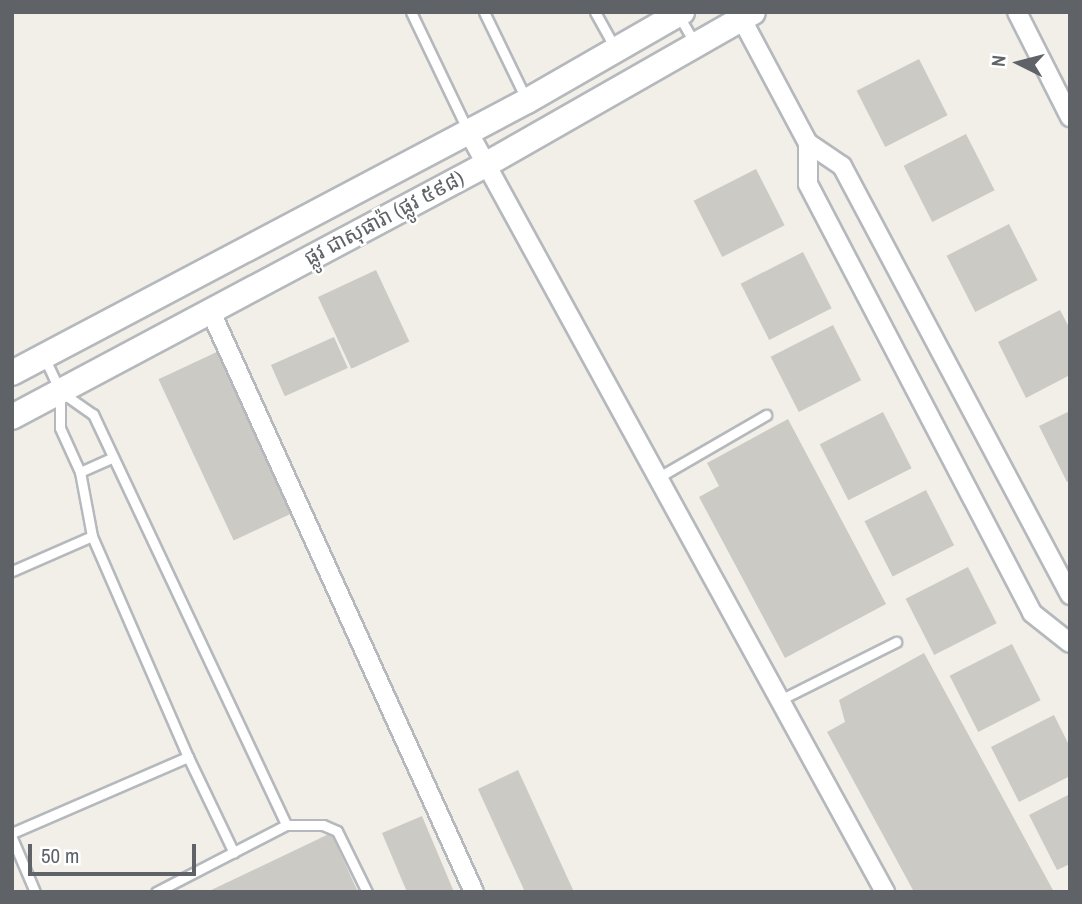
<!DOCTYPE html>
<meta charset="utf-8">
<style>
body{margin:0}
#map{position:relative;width:1082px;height:904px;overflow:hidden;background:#f1efe8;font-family:"Archivo Narrow","Noto Sans Khmer",sans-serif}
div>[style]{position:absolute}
.building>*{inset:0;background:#cccac5;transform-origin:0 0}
.roads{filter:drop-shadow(2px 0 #b5b8bc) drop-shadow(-2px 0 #b5b8bc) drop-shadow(0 2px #b5b8bc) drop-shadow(0 -2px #b5b8bc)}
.service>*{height:9px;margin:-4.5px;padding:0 4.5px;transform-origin:4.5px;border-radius:4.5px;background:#fff}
.minor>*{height:18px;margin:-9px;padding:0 9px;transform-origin:9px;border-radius:9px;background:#fff}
.secondary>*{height:24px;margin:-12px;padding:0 12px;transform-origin:12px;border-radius:12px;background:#fff}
span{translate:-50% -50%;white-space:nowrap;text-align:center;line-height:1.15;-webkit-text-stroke:5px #fff;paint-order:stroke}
.street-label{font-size:21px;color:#5f6368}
.frame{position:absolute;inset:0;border:14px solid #5f6368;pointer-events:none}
.north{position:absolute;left:984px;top:28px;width:70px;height:70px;-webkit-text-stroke:5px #fff;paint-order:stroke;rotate:276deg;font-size:19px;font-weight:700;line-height:28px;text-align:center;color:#5f6368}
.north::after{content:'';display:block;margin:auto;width:24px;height:32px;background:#5f6368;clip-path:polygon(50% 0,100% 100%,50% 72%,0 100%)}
.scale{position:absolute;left:28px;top:844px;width:168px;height:32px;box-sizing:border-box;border:4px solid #5f6368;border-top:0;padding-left:9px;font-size:21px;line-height:24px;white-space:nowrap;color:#5f6368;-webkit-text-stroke:5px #fff;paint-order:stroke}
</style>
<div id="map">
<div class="building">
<div style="left:919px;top:59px;width:63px;height:70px;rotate:63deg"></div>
<div style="left:966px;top:134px;width:63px;height:70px;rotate:63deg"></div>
<div style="left:756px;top:169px;width:63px;height:70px;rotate:63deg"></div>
<div style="left:1009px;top:224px;width:63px;height:70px;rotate:63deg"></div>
<div style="left:803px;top:252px;width:63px;height:70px;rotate:63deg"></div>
<div style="left:376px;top:270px;width:79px;height:64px;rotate:65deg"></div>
<div style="clip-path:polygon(1060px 310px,1070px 329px,1070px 375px,1026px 398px,998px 342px)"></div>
<div style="left:833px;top:325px;width:62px;height:70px;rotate:63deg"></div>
<div style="left:334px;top:337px;width:34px;height:69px;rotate:66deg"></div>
<div style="left:221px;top:350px;width:178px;height:69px;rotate:65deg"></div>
<div style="clip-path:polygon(1070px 411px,1070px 480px,1067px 482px,1039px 426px)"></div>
<div style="left:883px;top:412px;width:63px;height:71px;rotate:63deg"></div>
<div style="clip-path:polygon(788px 419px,886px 604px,785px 658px,699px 497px,719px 486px,707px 463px)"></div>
<div style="left:926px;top:490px;width:62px;height:69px;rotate:63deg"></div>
<div style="left:968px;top:567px;width:63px;height:70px;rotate:63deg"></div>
<div style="left:1012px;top:644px;width:63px;height:70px;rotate:63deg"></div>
<div style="clip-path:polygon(924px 653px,1054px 892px,914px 892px,827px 732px,845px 722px,839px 700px)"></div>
<div style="clip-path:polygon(1054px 715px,1070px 747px,1070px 776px,1019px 802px,991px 747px)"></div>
<div style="clip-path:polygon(518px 770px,574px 892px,525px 892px,478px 789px)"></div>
<div style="clip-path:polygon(1070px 794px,1070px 864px,1057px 870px,1029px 815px)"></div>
<div style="clip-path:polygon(422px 816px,454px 892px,407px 892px,382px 833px)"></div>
<div style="clip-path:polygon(331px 833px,358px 892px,207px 892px)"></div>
</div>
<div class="roads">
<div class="service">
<div style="left:411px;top:12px;width:132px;rotate:64.4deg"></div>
<div style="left:484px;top:12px;width:97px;rotate:64.2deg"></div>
<div style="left:595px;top:12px;width:41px;rotate:60.9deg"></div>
<div style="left:679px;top:16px;width:32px;rotate:60deg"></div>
<div style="left:61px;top:392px;width:39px;rotate:35deg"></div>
<div style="left:93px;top:414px;width:454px;rotate:64.8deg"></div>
<div style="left:286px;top:825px;width:146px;rotate:152.7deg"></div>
<div style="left:80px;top:472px;width:36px;rotate:-24deg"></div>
<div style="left:659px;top:477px;width:124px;rotate:-30.1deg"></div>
<div style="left:12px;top:571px;width:87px;rotate:-23.6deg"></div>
<div style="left:780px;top:700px;width:130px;rotate:-26.6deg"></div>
<div style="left:188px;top:757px;width:106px;rotate:64.4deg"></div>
<div style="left:286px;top:825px;width:37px"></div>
<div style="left:323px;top:825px;width:15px;rotate:23deg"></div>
<div style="left:337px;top:831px;width:68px;rotate:63.8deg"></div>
<div style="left:12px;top:833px;width:192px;rotate:-23.4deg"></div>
<div style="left:188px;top:757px;width:241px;rotate:-113.5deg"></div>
<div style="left:92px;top:536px;width:65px;rotate:-100.6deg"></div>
<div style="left:80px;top:472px;width:48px;rotate:-114.4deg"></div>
<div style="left:60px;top:428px;width:37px;rotate:-90deg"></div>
<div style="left:60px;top:391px;width:38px;rotate:-115deg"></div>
<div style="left:12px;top:838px;width:59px;rotate:66.9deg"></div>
</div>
<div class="minor">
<div style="left:738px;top:12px;width:149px;rotate:61.9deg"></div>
<div style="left:808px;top:143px;width:41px;rotate:34.1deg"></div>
<div style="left:842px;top:166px;width:486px;rotate:62deg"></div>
<div style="left:1017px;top:12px;width:118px;rotate:63.2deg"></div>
<div style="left:469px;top:133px;width:866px;rotate:61.27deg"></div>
<div style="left:808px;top:143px;width:41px;rotate:90deg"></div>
<div style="left:808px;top:184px;width:484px;rotate:62.4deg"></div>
<div style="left:1032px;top:613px;width:48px;rotate:38.3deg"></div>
<div style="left:210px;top:310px;width:639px;rotate:65.6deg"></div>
</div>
<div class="secondary">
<div style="left:12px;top:373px;width:582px;rotate:-27.84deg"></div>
<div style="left:527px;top:101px;width:179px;rotate:-29.9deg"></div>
<div style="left:12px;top:417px;width:538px;rotate:-28.04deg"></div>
<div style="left:487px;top:164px;width:306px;rotate:-29.7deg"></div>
</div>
</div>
<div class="street-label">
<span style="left:384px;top:218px;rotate:-28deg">ផ្លូវ ជាសុផារ៉ា (ផ្លូវ ៥៩៨)</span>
</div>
<div class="frame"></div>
<div class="north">N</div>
<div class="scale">50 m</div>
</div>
